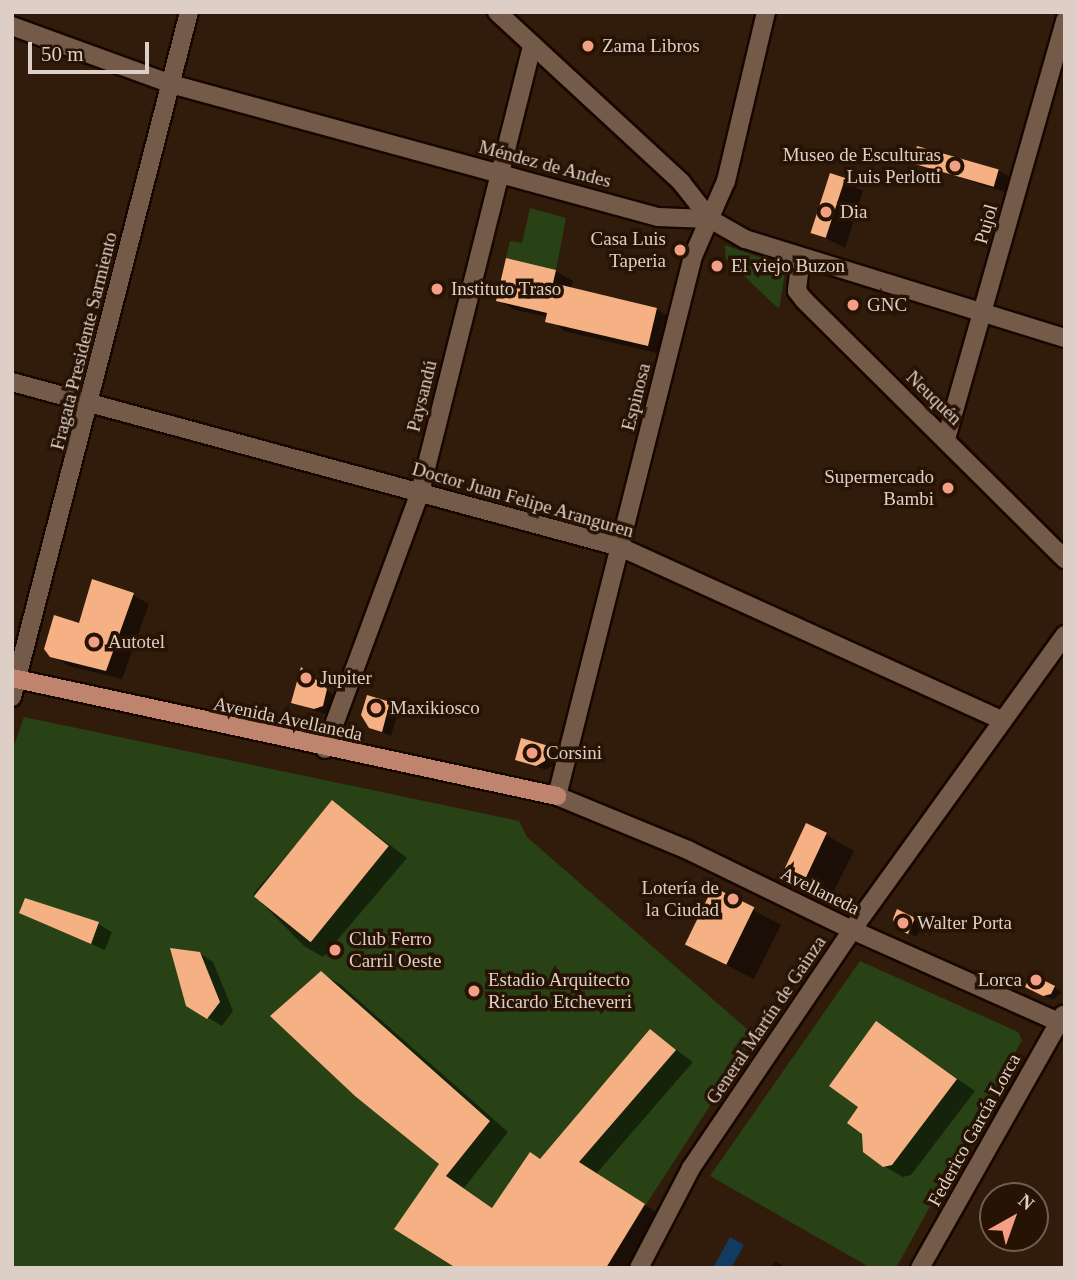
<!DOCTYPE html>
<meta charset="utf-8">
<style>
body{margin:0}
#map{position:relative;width:1077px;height:1280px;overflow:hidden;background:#311c0c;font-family:Georgia,serif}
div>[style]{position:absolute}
.green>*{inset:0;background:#284215}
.water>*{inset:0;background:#113b61}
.shadow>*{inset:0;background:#0007;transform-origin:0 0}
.building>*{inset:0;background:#f5b183;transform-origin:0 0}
.roads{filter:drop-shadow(2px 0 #180600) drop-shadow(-2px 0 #180600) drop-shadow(0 2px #180600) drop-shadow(0 -2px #180600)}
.minor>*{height:18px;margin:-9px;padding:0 9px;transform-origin:9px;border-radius:9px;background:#745b49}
.major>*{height:18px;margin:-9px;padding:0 9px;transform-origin:9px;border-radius:9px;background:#be846e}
.dots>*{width:19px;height:19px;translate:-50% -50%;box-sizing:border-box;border:4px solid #271304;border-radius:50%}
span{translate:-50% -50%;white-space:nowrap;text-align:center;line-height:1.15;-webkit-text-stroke:7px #271304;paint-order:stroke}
.poi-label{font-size:19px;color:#decfc6}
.left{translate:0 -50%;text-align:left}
.right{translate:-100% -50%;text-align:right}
.street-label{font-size:19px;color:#decfc6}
.frame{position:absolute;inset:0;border:14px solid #decfc6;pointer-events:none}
.north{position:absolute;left:979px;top:1182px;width:70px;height:70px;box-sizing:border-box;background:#271304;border:2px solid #705e52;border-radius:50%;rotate:40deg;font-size:19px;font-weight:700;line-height:28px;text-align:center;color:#decfc6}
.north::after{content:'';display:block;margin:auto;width:24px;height:32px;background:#f39f86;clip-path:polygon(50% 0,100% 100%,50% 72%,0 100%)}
.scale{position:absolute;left:28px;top:42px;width:121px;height:32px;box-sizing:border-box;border:4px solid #decfc6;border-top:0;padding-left:9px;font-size:21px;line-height:24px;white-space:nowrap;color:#decfc6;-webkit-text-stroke:5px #271304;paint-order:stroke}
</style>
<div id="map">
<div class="green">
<div style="clip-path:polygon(530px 208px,566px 218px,556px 270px,506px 258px,510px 241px,522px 243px)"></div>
<div style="clip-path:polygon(725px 245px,786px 267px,779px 309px,726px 259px)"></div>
<div style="clip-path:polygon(24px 717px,519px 821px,527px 837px,755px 1036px,605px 1268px,12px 1268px,12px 751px)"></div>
<div style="clip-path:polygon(860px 961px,1018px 1032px,1022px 1040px,896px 1268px,871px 1268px,710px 1176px)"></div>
</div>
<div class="water">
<div style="clip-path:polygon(730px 1237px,744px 1245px,731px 1268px,713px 1268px)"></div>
</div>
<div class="shadow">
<div style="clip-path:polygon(913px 162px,998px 170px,1012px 178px,1007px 193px)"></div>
<div style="clip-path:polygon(831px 176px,863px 191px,845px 248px,813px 232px)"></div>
<div style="clip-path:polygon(556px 271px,573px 281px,571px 289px,656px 309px,673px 319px,665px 355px,564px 331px,548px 317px,515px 310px,498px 300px)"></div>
<div style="clip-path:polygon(133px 595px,149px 604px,122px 679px,69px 666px,52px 656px,80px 625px)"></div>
<div style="clip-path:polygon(302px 670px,335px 696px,331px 710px,324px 714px,293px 702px)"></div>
<div style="clip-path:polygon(368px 697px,399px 709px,391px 736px,370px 727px)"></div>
<div style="clip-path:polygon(523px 740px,557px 753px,554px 765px,546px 770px,517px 759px)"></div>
<div style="clip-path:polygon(333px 802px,407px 858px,323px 957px,304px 946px,253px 894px)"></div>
<div style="clip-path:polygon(826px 835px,854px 851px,833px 893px,786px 867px)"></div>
<div style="clip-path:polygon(714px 889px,781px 925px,754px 979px,714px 959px)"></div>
<div style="clip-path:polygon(35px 920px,98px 924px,112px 932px,105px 950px)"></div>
<div style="left:914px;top:920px;width:10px;height:14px;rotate:29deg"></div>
<div style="clip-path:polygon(199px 953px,213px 962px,233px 1011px,222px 1026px,187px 1005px)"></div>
<div style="clip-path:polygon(321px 974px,340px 984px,508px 1132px,464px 1188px,494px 1209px,541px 1161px,650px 1031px,693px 1062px,596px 1174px,662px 1216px,630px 1268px,459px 1268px,441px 1164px)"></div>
<div style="clip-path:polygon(1054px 987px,1062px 992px,1053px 1000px,1036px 991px)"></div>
<div style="clip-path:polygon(877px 1023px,975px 1091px,911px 1175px,903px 1177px,884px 1166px,864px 1133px,860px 1106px)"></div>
<div style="clip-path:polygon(775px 1261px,787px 1268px,771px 1268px)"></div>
</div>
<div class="building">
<div style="left:917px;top:146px;width:85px;height:18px;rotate:16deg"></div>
<div style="left:830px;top:173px;width:16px;height:63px;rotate:18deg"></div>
<div style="clip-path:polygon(506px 258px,556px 270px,553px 283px,657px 308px,648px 346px,545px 322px,547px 313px,496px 301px)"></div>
<div style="clip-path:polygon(92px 579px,134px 593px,106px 671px,50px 657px,44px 649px,54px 615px,79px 623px)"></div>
<div style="clip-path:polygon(301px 667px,327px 689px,323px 706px,314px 709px,291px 703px)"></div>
<div style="clip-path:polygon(367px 695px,390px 702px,382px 732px,369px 728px,361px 715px)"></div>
<div style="clip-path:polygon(521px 738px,549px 746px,545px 761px,536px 766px,515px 760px)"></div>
<div style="left:332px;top:800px;width:73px;height:124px;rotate:39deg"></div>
<div style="left:806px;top:823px;width:23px;height:50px;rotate:25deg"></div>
<div style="left:713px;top:887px;width:46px;height:64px;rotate:26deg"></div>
<div style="clip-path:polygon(25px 898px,99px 922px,91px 944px,19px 913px)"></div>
<div style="clip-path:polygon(897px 909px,915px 918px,908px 934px,896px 928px,893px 919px)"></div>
<div style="clip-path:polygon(170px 948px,200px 952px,220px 1002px,207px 1019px,186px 1006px)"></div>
<div style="clip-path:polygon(321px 971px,490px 1121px,446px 1176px,492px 1208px,530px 1152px,540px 1159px,650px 1029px,676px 1050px,579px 1162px,645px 1204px,606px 1268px,456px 1268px,394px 1229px,439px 1164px,355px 1096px,270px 1016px)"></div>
<div style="clip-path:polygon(1031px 974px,1055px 986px,1051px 994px,1043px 996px,1025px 987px)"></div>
<div style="clip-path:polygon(876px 1021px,957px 1079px,892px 1165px,883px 1167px,863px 1152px,862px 1134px,847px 1123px,858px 1107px,829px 1086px)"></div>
</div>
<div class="roads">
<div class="minor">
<div style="left:497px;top:12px;width:251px;rotate:42.7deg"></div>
<div style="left:681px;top:182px;width:47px;rotate:51.9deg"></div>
<div style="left:766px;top:12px;width:174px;rotate:103.3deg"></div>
<div style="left:726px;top:181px;width:82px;rotate:113.7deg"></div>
<div style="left:693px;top:256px;width:557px;rotate:104.14deg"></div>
<div style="left:557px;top:796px;width:142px;rotate:22.4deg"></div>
<div style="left:688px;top:850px;width:182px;rotate:26deg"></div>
<div style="left:852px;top:930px;width:233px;rotate:24deg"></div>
<div style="left:12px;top:26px;width:169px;rotate:20deg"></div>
<div style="left:171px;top:84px;width:505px;rotate:15.28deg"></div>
<div style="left:658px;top:217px;width:52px;rotate:2.2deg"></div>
<div style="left:710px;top:219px;width:40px;rotate:29.7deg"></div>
<div style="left:745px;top:239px;width:335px;rotate:17.2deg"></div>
<div style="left:801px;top:257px;width:34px;rotate:97deg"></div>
<div style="left:797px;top:291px;width:11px;rotate:52deg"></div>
<div style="left:804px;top:300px;width:368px;rotate:44.8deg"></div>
<div style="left:12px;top:382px;width:630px;rotate:15.18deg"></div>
<div style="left:620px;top:547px;width:418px;rotate:24.4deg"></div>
<div style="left:946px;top:439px;width:436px;rotate:-74.1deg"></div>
<div style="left:12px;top:697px;width:707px;rotate:-75.51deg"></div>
<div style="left:325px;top:749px;width:274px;rotate:-69.7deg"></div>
<div style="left:420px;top:492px;width:461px;rotate:-75.9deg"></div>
<div style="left:639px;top:1268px;width:113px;rotate:-62.5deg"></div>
<div style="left:691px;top:1168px;width:287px;rotate:-55.9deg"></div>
<div style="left:852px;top:930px;width:364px;rotate:-54.2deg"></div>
<div style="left:920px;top:1268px;width:291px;rotate:-60.5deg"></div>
</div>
<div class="major">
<div style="left:12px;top:678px;width:558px;rotate:12.22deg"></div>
</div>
</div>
<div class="dots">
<div style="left:588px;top:46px;background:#f39f86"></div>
<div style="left:955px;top:166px;background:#f39f86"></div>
<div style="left:826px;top:212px;background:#f39f86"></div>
<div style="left:680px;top:250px;background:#f39f86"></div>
<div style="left:717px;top:266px;background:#f39f86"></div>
<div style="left:437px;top:289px;background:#f39f86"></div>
<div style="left:853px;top:305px;background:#f39f86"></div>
<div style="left:948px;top:488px;background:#f39f86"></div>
<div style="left:94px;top:642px;background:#f39f86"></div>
<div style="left:306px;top:678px;background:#f39f86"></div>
<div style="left:376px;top:708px;background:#f39f86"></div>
<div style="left:532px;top:753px;background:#f39f86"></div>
<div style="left:733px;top:899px;background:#f39f86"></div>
<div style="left:903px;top:923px;background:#f39f86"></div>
<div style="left:335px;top:950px;background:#f39f86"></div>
<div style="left:1036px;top:980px;background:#f39f86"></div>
<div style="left:474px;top:991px;background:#f39f86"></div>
</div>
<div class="poi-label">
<span class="left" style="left:602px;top:46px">Zama Libros</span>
<span class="right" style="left:941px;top:166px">Museo de Esculturas<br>Luis Perlotti</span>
<span class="left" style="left:840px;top:212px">Dia</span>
<span class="right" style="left:666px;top:250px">Casa Luis<br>Taperia</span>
<span class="left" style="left:731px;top:266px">El viejo Buzon</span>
<span class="left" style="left:451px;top:289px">Instituto Traso</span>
<span class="left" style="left:867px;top:305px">GNC</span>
<span class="right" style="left:934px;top:488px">Supermercado<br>Bambi</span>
<span class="left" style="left:108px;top:642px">Autotel</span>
<span class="left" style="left:320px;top:678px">Jupiter</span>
<span class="left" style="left:390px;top:708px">Maxikiosco</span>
<span class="left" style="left:546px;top:753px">Corsini</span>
<span class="right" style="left:719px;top:899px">Lotería de<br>la Ciudad</span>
<span class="left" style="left:917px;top:923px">Walter Porta</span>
<span class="left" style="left:349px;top:950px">Club Ferro<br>Carril Oeste</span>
<span class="left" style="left:488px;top:991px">Estadio Arquitecto<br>Ricardo Etcheverri</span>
<span class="right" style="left:1022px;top:980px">Lorca</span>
</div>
<div class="street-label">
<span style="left:545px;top:164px;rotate:15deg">Méndez de Andes</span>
<span style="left:986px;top:224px;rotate:-74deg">Pujol</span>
<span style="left:84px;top:341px;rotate:-76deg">Fragata Presidente Sarmiento</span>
<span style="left:422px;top:396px;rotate:-76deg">Paysandú</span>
<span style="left:636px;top:397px;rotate:-76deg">Espinosa</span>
<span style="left:934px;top:398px;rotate:44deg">Neuquén</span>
<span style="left:523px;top:500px;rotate:16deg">Doctor Juan Felipe Aranguren</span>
<span style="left:288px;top:719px;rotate:12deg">Avenida Avellaneda</span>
<span style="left:820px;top:891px;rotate:26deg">Avellaneda</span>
<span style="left:766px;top:1020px;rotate:-56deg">General Martín de Gainza</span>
<span style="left:974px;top:1130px;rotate:-61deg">Federico García Lorca</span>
</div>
<div class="frame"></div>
<div class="north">N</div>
<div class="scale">50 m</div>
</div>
